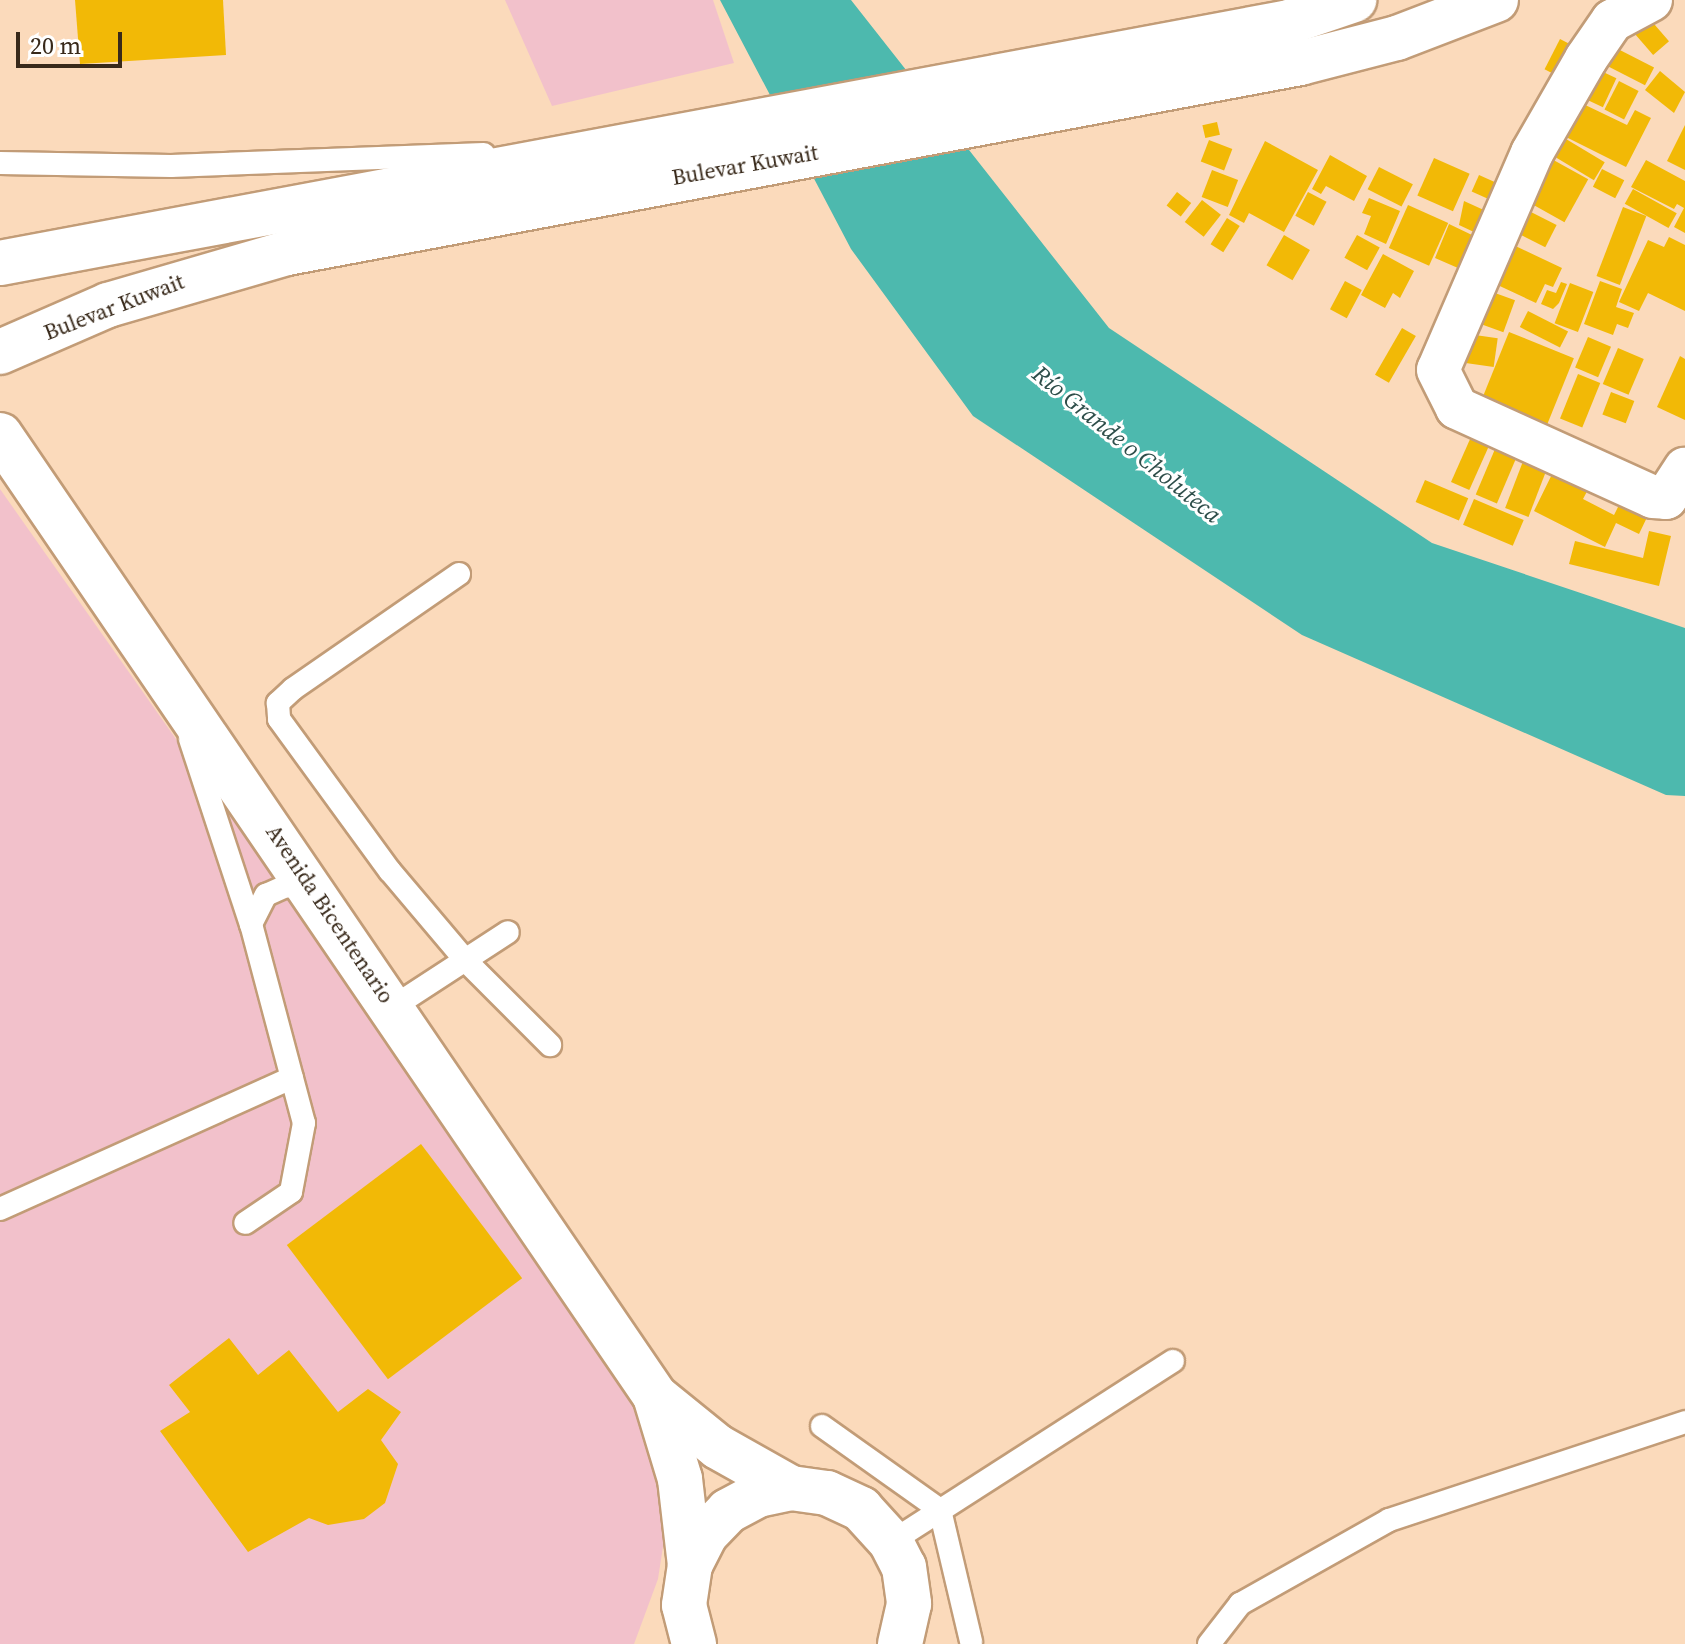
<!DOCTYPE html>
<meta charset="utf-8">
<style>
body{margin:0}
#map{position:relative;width:1685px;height:1644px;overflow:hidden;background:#fbdabb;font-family:"Source Serif 4",serif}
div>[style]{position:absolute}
.green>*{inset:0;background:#f2c1cb}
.water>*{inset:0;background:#4db9ae}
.building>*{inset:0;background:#f2b906;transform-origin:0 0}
.roads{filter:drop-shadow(2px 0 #c29c77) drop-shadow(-2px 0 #c29c77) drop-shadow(0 2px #c29c77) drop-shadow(0 -2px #c29c77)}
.service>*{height:22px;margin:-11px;padding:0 11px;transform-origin:11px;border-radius:11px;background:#fff}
.minor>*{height:42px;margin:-21px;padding:0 21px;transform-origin:21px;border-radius:21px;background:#fff}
.tertiary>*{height:44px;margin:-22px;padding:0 22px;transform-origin:22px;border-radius:22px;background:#fff}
.primary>*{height:44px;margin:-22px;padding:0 22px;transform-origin:22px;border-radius:22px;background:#fff}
span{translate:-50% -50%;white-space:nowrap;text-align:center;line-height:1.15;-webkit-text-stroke:6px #fff;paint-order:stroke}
.street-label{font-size:22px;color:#38291a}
.water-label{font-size:24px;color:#2e4e4a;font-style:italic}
.scale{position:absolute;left:16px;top:32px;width:106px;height:36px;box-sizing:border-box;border:4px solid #38291a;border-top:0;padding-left:10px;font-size:24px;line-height:28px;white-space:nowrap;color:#38291a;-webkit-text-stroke:6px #fff;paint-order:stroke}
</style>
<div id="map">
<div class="green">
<div style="clip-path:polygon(505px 0,713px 0,734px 63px,552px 106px)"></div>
<div style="clip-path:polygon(0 489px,632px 1387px,657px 1447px,666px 1527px,658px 1579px,634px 1644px,0 1644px)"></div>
</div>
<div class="water">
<div style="clip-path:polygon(720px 0,851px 0,1109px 328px,1432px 543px,1685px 628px,1685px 796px,1666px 795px,1302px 635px,973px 416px,851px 249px)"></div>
</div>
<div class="building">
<div style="clip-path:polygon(75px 0,223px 0,226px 55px,80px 64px)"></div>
<div style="left:1648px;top:17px;width:32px;height:21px;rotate:49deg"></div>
<div style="left:1560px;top:39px;width:18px;height:34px;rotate:27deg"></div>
<div style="left:1614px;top:47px;width:45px;height:20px;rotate:27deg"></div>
<div style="left:1601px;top:71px;width:17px;height:32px;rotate:25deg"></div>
<div style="clip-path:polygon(1660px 71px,1685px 92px,1674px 113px,1645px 90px)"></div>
<div style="left:1619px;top:81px;width:22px;height:32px;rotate:27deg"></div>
<div style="clip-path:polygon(1579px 102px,1627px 125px,1635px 110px,1651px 118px,1626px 167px,1562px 135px)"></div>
<div style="left:1217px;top:122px;width:13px;height:15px;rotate:77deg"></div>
<div style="clip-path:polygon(1685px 125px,1685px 170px,1667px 161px)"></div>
<div style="left:1561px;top:136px;width:51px;height:21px;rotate:31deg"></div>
<div style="left:1209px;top:140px;width:25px;height:23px;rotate:21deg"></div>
<div style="clip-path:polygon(1265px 141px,1318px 170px,1284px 232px,1249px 213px,1244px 223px,1229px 215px)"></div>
<div style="clip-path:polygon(1330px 155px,1367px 176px,1354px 201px,1326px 186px,1321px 194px,1312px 189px)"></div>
<div style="left:1548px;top:157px;width:46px;height:49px;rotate:29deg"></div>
<div style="left:1434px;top:158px;width:39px;height:41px;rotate:24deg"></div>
<div style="clip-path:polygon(1646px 160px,1685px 181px,1685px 233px,1674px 227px,1684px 208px,1677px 204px,1674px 209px,1631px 187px)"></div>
<div style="left:1379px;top:167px;width:38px;height:25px;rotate:27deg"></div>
<div style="left:1602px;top:169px;width:25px;height:20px;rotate:27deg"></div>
<div style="left:1212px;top:170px;width:28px;height:29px;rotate:21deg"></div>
<div style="left:1479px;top:175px;width:22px;height:18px;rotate:24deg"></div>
<div style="left:1633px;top:189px;width:50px;height:17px;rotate:29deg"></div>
<div style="left:1177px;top:192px;width:18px;height:17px;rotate:38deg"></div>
<div style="left:1308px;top:192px;width:21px;height:27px;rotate:28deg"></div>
<div style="clip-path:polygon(1369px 198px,1400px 211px,1386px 244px,1364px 234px,1371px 216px,1362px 213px)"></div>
<div style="left:1202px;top:200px;width:24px;height:28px;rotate:38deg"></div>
<div style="clip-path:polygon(1464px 201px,1486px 211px,1476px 233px,1459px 225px)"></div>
<div style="left:1408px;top:205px;width:44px;height:47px;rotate:24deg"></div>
<div style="left:1623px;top:207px;width:25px;height:74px;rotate:21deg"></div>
<div style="left:1529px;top:211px;width:31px;height:25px;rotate:27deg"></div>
<div style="left:1227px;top:218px;width:15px;height:31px;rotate:32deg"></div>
<div style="clip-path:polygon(1449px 224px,1472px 235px,1470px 241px,1478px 244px,1469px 264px,1461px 261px,1458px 268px,1435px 258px)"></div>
<div style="left:1284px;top:235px;width:30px;height:35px;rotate:30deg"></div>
<div style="left:1357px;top:235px;width:26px;height:26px;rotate:29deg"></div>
<div style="clip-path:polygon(1669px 237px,1685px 245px,1685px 311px,1648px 293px,1639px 311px,1619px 302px,1648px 240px,1664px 247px)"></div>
<div style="clip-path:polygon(1507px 242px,1562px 268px,1553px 287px,1545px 284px,1536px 303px,1489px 281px)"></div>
<div style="clip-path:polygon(1383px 254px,1414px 271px,1400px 298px,1393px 293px,1385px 308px,1361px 295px)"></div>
<div style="left:1345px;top:281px;width:19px;height:32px;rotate:28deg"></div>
<div style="clip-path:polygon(1600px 281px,1622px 289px,1616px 307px,1634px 313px,1628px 328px,1617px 324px,1613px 335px,1584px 324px)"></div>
<div style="clip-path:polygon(1561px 282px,1567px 284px,1559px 303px,1553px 309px,1541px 304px,1547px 290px,1556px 293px)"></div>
<div style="left:1570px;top:283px;width:25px;height:43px;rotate:21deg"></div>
<div style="left:1484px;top:289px;width:33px;height:34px;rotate:20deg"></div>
<div style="left:1528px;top:311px;width:45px;height:18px;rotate:27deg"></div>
<div style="left:1402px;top:328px;width:16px;height:54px;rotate:30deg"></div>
<div style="left:1509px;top:332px;width:70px;height:76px;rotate:22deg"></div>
<div style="left:1468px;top:334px;width:30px;height:29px;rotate:8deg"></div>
<div style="left:1588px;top:337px;width:25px;height:33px;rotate:23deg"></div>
<div style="left:1618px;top:348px;width:28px;height:39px;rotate:23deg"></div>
<div style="clip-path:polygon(1680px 356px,1685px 359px,1685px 420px,1657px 407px)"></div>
<div style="left:1578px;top:374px;width:24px;height:48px;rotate:22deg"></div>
<div style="left:1611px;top:392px;width:25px;height:24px;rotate:21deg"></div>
<div style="left:1475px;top:428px;width:20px;height:59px;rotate:24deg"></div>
<div style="left:1498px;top:442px;width:23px;height:57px;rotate:23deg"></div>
<div style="left:1527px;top:451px;width:25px;height:61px;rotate:21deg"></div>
<div style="clip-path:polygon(1558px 462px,1593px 480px,1583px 499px,1614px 515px,1624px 495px,1651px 509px,1639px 534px,1616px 523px,1605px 547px,1534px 511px)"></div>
<div style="left:1425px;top:480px;width:47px;height:24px;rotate:23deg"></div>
<div style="left:1474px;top:499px;width:54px;height:28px;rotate:23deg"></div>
<div style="clip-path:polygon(1649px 531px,1671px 536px,1659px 586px,1569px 564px,1575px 541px,1643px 558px)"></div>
<div style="left:421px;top:1144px;width:168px;height:168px;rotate:53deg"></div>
<div style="clip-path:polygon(229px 1338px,258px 1375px,289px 1350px,338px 1412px,368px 1389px,401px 1412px,381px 1440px,398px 1464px,385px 1503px,364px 1519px,328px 1525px,309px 1518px,248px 1552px,160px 1431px,190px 1412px,169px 1385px)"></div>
</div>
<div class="roads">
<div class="service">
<div style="left:0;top:163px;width:171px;rotate:1deg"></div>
<div style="left:171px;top:166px;width:313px;rotate:-2.2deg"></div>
<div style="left:459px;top:574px;width:202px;rotate:145.3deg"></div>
<div style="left:293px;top:689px;width:21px;rotate:137deg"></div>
<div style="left:278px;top:703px;width:16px;rotate:86deg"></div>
<div style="left:279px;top:719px;width:188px;rotate:53.9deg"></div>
<div style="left:390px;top:871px;width:118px;rotate:49.8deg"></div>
<div style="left:466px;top:961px;width:119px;rotate:45deg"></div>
<div style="left:190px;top:739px;width:195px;rotate:71.8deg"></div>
<div style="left:251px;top:924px;width:206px;rotate:75.1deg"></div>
<div style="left:304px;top:1123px;width:70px;rotate:100.7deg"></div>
<div style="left:291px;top:1192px;width:55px;rotate:146deg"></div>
<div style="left:251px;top:924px;width:33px;rotate:-63deg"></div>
<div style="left:266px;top:895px;width:22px;rotate:-24deg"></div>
<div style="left:286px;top:886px;width:23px;rotate:7deg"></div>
<div style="left:393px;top:1007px;width:137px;rotate:-33.1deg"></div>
<div style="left:0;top:1209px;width:320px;rotate:-24.2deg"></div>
<div style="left:822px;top:1426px;width:145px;rotate:35.4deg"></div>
<div style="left:940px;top:1510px;width:135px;rotate:76.7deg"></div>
<div style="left:891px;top:1542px;width:335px;rotate:-32.7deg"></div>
<div style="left:1209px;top:1644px;width:51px;rotate:-52.2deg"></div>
<div style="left:1240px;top:1604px;width:171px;rotate:-29.4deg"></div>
<div style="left:1389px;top:1520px;width:312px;rotate:-18.3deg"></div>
</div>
<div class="minor">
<div style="left:1651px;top:0;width:44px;rotate:151.7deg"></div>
<div style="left:1612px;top:21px;width:46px;rotate:124.4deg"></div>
<div style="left:1586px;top:59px;width:108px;rotate:119.9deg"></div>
<div style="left:1532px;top:153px;width:236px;rotate:113.4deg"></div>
<div style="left:1438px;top:370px;width:42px;rotate:63.4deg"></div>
<div style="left:1457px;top:408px;width:215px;rotate:24.4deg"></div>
<div style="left:1653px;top:497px;width:13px;rotate:4deg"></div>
<div style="left:1666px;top:498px;width:35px;rotate:-57deg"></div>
</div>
<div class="tertiary">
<div style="left:0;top:435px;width:1163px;rotate:55.72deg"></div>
<div style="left:655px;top:1396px;width:87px;rotate:73.2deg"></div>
<div style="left:680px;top:1479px;width:87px;rotate:83.4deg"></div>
<div style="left:655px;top:1396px;width:81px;rotate:39deg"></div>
<div style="left:718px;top:1447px;width:84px;rotate:29.3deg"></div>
<div style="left:694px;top:1644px;width:40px;rotate:-104.4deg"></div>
<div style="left:684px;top:1605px;width:40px;rotate:-81.5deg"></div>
<div style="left:690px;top:1565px;width:34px;rotate:-63deg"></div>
<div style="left:705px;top:1535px;width:33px;rotate:-46deg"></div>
<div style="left:728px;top:1511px;width:34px;rotate:-28deg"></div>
<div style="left:758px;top:1495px;width:34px;rotate:-12deg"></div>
<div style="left:791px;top:1488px;width:36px;rotate:8deg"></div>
<div style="left:827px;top:1493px;width:38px;rotate:25deg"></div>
<div style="left:861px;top:1509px;width:45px;rotate:47.7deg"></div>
<div style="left:891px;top:1542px;width:28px;rotate:63deg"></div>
<div style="left:904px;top:1567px;width:37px;rotate:82deg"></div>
<div style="left:909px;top:1604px;width:41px;rotate:102.7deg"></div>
</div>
<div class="primary">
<div style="left:0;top:263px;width:1311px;rotate:-10.59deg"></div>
<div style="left:1289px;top:22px;width:69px;rotate:-18.7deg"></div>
<div style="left:0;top:352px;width:118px;rotate:-23.5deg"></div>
<div style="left:108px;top:305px;width:186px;rotate:-16.2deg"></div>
<div style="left:287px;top:253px;width:1031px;rotate:-10.62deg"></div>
<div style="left:1300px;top:63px;width:100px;rotate:-14.5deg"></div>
<div style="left:1397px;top:38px;width:106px;rotate:-21deg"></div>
</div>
</div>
<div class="street-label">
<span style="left:745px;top:165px;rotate:-10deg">Bulevar Kuwait</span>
<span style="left:114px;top:307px;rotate:-21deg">Bulevar Kuwait</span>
<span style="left:330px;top:914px;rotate:56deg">Avenida Bicentenario</span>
</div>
<div class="water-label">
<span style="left:1127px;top:444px;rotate:39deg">Río Grande o Choluteca</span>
</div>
<div class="scale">20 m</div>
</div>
